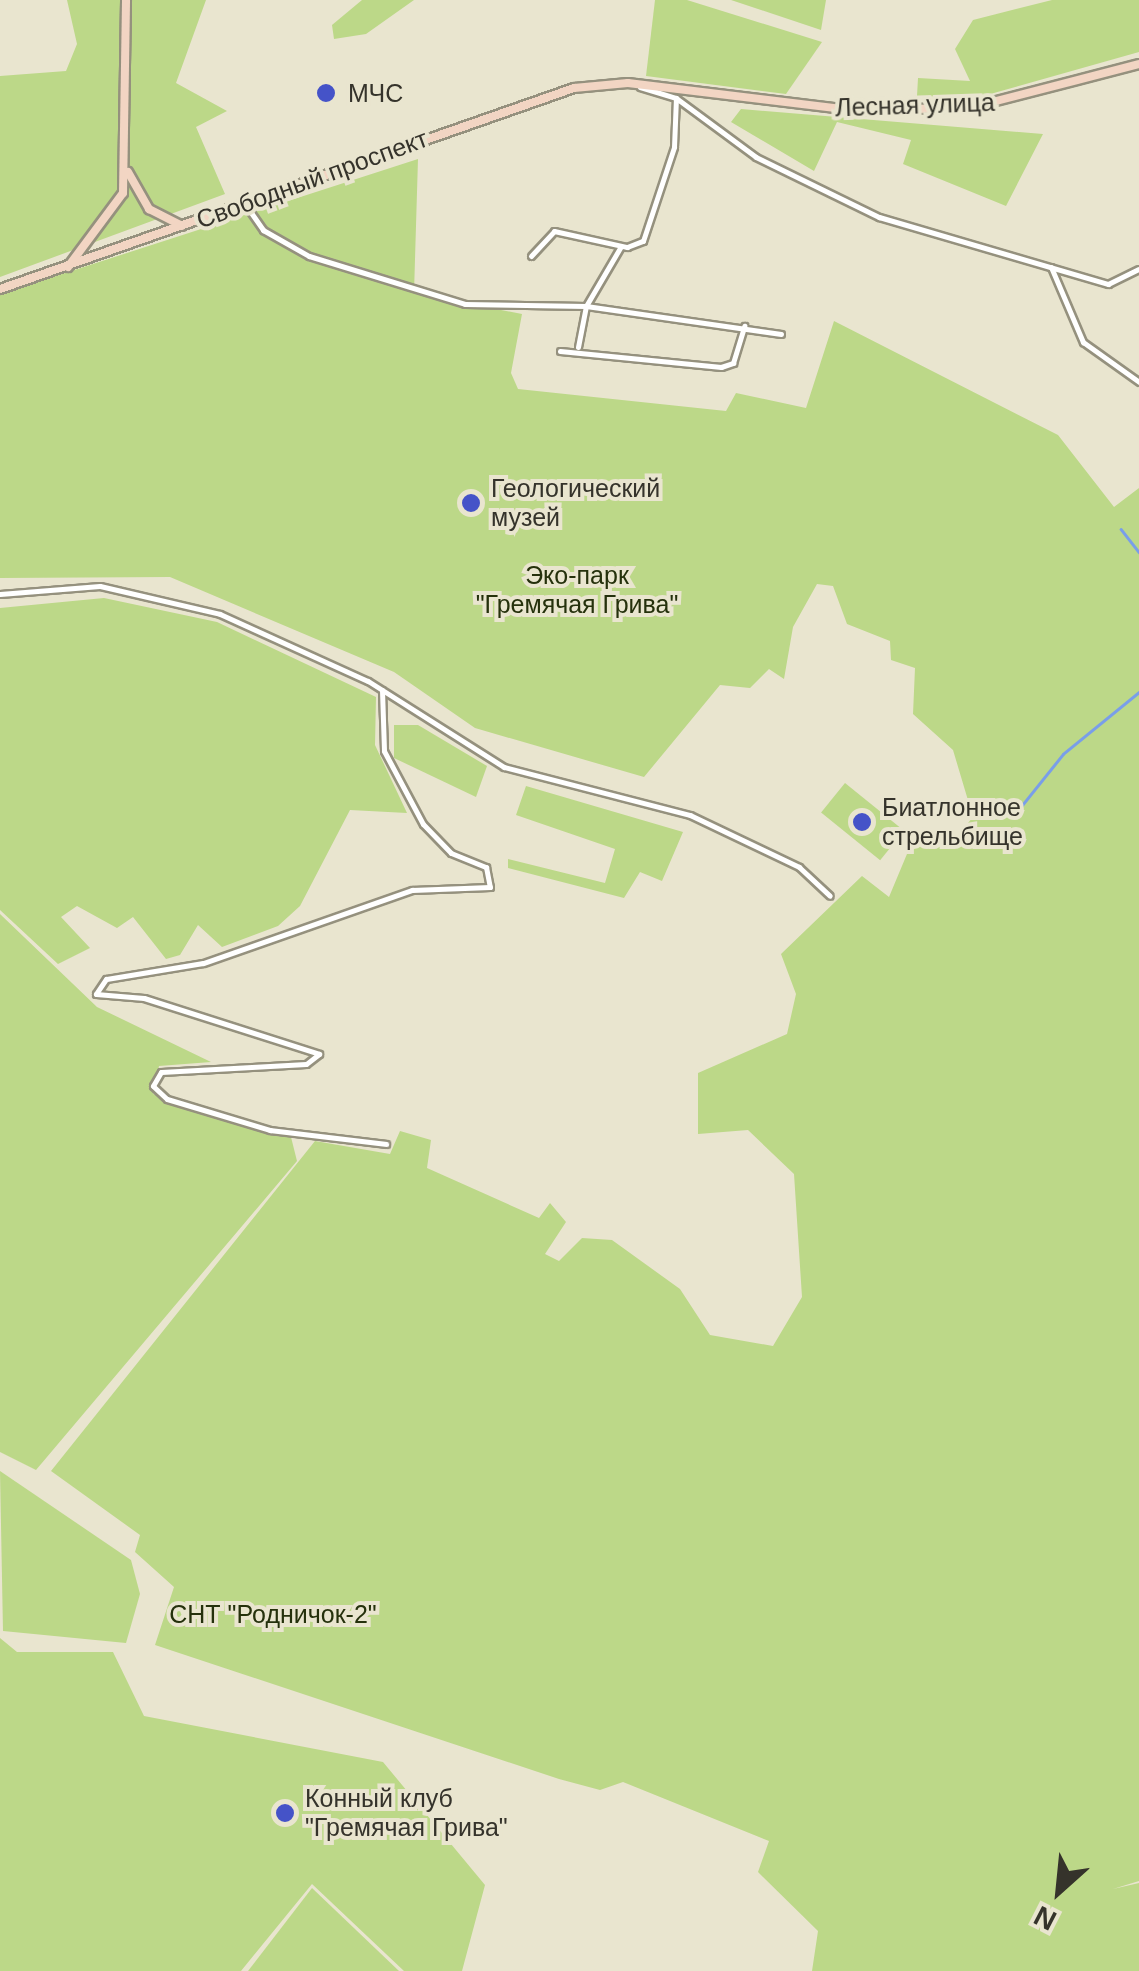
<!DOCTYPE html>
<meta charset="utf-8">
<style>
body{margin:0}
#map{position:relative;width:1139px;height:1971px;overflow:hidden;background:#e9e5cf;font-family:Arial,sans-serif}
div>[style]{position:absolute}
.green>*{inset:0;background:#bcd888;transform-origin:0 0}
.stream>*{height:2.5px;margin:-1.25px;padding:0 1.25px;transform-origin:1.25px;border-radius:1.25px;background:#799ee9}
.roads{filter:drop-shadow(2px 0 #95917e) drop-shadow(-2px 0 #95917e) drop-shadow(0 2px #95917e) drop-shadow(0 -2px #95917e)}
.street>*{height:5px;margin:-2.5px;padding:0 2.5px;transform-origin:2.5px;border-radius:2.5px;background:#fff}
.secondary>*{height:8px;margin:-4px;padding:0 4px;transform-origin:4px;border-radius:4px;background:#f2d5c3}
.dots>*{width:28px;height:28px;translate:-50% -50%;box-sizing:border-box;border:5px solid #e9e5cf;border-radius:50%}
span{translate:-50% -50%;white-space:nowrap;text-align:center;line-height:1.15;-webkit-text-stroke:8px #e9e5cf;paint-order:stroke}
.poi-label{font-size:25px;color:#35332b}
.left{translate:0 -50%;text-align:left}
.street-label{font-size:25px;color:#35332b}
.park-label{font-size:25px;color:#25310c}
.north{position:absolute;left:1009px;top:1841px;width:100px;height:100px;-webkit-text-stroke:8px #e9e5cf;paint-order:stroke;rotate:207deg;font-size:28px;font-weight:700;line-height:40px;text-align:center;color:#35332b}
.north::after{content:'';display:block;margin:auto;width:35px;height:45px;background:#35332b;clip-path:polygon(50% 0,100% 100%,50% 72%,0 100%)}
</style>
<div id="map">
<div class="green">
<div style="clip-path:polygon(67px 0,206px 0,176px 83px,227px 111px,196px 127px,225px 194px,0 277px,0 76px,66px 71px,77px 44px)"></div>
<div style="clip-path:polygon(362px 0,414px 0,366px 34px,334px 39px,332px 25px)"></div>
<div style="clip-path:polygon(655px 0,687px 0,822px 42px,786px 94px,646px 76px)"></div>
<div style="clip-path:polygon(731px 0,826px 0,821px 30px)"></div>
<div style="clip-path:polygon(1052px 0,1139px 0,1139px 52px,976px 98px,917px 96px,918px 78px,970px 81px,955px 49px,973px 20px)"></div>
<div style="clip-path:polygon(741px 109px,1043px 134px,1006px 206px,903px 164px,911px 140px,837px 122px,814px 171px,731px 122px)"></div>
<div style="clip-path:polygon(418px 159px,414px 293px,522px 314px,511px 373px,518px 389px,726px 411px,736px 393px,806px 408px,834px 321px,1058px 435px,1114px 507px,1139px 488px,1139px 1881px,1113px 1889px,1139px 1883px,1139px 1971px,812px 1971px,818px 1931px,758px 1872px,769px 1841px,623px 1782px,600px 1790px,559px 1779px,155px 1645px,174px 1587px,135px 1552px,140px 1535px,51px 1471px,315px 1141px,390px 1154px,400px 1131px,431px 1140px,427px 1168px,539px 1218px,550px 1203px,566px 1222px,545px 1254px,559px 1261px,582px 1238px,612px 1240px,680px 1289px,710px 1335px,773px 1346px,802px 1297px,794px 1174px,748px 1130px,698px 1134px,698px 1073px,787px 1034px,796px 994px,781px 954px,862px 876px,889px 897px,912px 842px,932px 834px,953px 841px,973px 817px,953px 750px,913px 714px,915px 668px,891px 660px,890px 641px,847px 624px,833px 586px,817px 584px,793px 627px,784px 679px,769px 669px,750px 688px,720px 685px,644px 777px,475px 728px,394px 672px,170px 577px,0 578px,0 294px)"></div>
<div style="clip-path:polygon(104px 598px,217px 622px,376px 697px,375px 745px,407px 813px,350px 810px,300px 906px,278px 926px,222px 947px,198px 925px,180px 955px,166px 959px,133px 917px,117px 928px,77px 906px,61px 917px,90px 948px,58px 964px,0 910px,0 608px)"></div>
<div style="clip-path:polygon(394px 725px,418px 725px,487px 766px,476px 797px,394px 758px)"></div>
<div style="left:845px;top:783px;width:76px;height:38px;rotate:39deg"></div>
<div style="clip-path:polygon(526px 786px,683px 832px,662px 881px,640px 872px,624px 898px,508px 868px,508px 859px,605px 883px,615px 849px,516px 815px)"></div>
<div style="clip-path:polygon(0 914px,97px 1007px,211px 1062px,159px 1066px,153px 1094px,291px 1137px,297px 1161px,36px 1470px,0 1452px)"></div>
<div style="clip-path:polygon(0 1471px,131px 1560px,140px 1594px,126px 1643px,3px 1631px)"></div>
<div style="clip-path:polygon(0 1638px,17px 1652px,113px 1652px,144px 1716px,383px 1762px,485px 1885px,462px 1971px,404px 1971px,312px 1884px,241px 1971px,0 1971px)"></div>
<div style="clip-path:polygon(312px 1888px,399px 1971px,248px 1971px)"></div>
</div>
<div class="stream">
<div style="left:1121px;top:529px;width:29px;rotate:52deg"></div>
<div style="left:1019px;top:809px;width:70px;rotate:-51.3deg"></div>
<div style="left:1063px;top:754px;width:98px;rotate:-39.2deg"></div>
</div>
<div class="roads">
<div class="street">
<div style="left:640px;top:87px;width:38px;rotate:17deg"></div>
<div style="left:676px;top:98px;width:99px;rotate:36.4deg"></div>
<div style="left:756px;top:157px;width:137px;rotate:26deg"></div>
<div style="left:879px;top:217px;width:239px;rotate:16.3deg"></div>
<div style="left:1108px;top:284px;width:34px;rotate:-26deg"></div>
<div style="left:245px;top:204px;width:32px;rotate:55deg"></div>
<div style="left:263px;top:230px;width:53px;rotate:29.5deg"></div>
<div style="left:309px;top:256px;width:163px;rotate:17.1deg"></div>
<div style="left:465px;top:304px;width:121px;rotate:0.9deg"></div>
<div style="left:586px;top:306px;width:197px;rotate:8.2deg"></div>
<div style="left:531px;top:256px;width:34px;rotate:-47deg"></div>
<div style="left:554px;top:231px;width:75px;rotate:12.4deg"></div>
<div style="left:627px;top:247px;width:17px;rotate:-21deg"></div>
<div style="left:643px;top:241px;width:99px;rotate:-71.7deg"></div>
<div style="left:674px;top:147px;width:49px;rotate:-87.7deg"></div>
<div style="left:1051px;top:267px;width:82px;rotate:66.9deg"></div>
<div style="left:1083px;top:342px;width:69px;rotate:35.5deg"></div>
<div style="left:578px;top:347px;width:42px;rotate:-79deg"></div>
<div style="left:586px;top:306px;width:69px;rotate:-59.7deg"></div>
<div style="left:560px;top:351px;width:162px;rotate:5.7deg"></div>
<div style="left:721px;top:367px;width:13px;rotate:-18deg"></div>
<div style="left:733px;top:363px;width:39px;rotate:-73deg"></div>
<div style="left:0;top:594px;width:100px;rotate:-4.6deg"></div>
<div style="left:100px;top:586px;width:123px;rotate:13.1deg"></div>
<div style="left:220px;top:614px;width:162px;rotate:24.4deg"></div>
<div style="left:368px;top:681px;width:161px;rotate:32.3deg"></div>
<div style="left:504px;top:767px;width:192px;rotate:14.5deg"></div>
<div style="left:690px;top:815px;width:121px;rotate:25.5deg"></div>
<div style="left:799px;top:867px;width:42px;rotate:43.1deg"></div>
<div style="left:382px;top:690px;width:61px;rotate:88.1deg"></div>
<div style="left:384px;top:751px;width:83px;rotate:61.9deg"></div>
<div style="left:423px;top:824px;width:40px;rotate:46deg"></div>
<div style="left:451px;top:853px;width:38px;rotate:22deg"></div>
<div style="left:486px;top:867px;width:20px;rotate:79deg"></div>
<div style="left:490px;top:887px;width:78px;rotate:177.8deg"></div>
<div style="left:412px;top:890px;width:221px;rotate:160.7deg"></div>
<div style="left:203px;top:963px;width:98px;rotate:170.6deg"></div>
<div style="left:106px;top:979px;width:18px;rotate:124deg"></div>
<div style="left:96px;top:994px;width:48px;rotate:4.8deg"></div>
<div style="left:144px;top:998px;width:184px;rotate:17.7deg"></div>
<div style="left:319px;top:1054px;width:16px;rotate:142deg"></div>
<div style="left:306px;top:1064px;width:145px;rotate:176.8deg"></div>
<div style="left:161px;top:1072px;width:16px;rotate:120deg"></div>
<div style="left:153px;top:1086px;width:19px;rotate:43deg"></div>
<div style="left:167px;top:1099px;width:108px;rotate:16.8deg"></div>
<div style="left:270px;top:1130px;width:117px;rotate:6.9deg"></div>
</div>
<div class="secondary">
<div style="left:128px;top:172px;width:43px;rotate:60.4deg"></div>
<div style="left:149px;top:209px;width:37px;rotate:27deg"></div>
<div style="left:68px;top:267px;width:92px;rotate:-53.4deg"></div>
<div style="left:123px;top:193px;width:193px;rotate:-89.1deg"></div>
<div style="left:0;top:289px;width:608px;rotate:-19.3deg"></div>
<div style="left:574px;top:88px;width:54px;rotate:-5.3deg"></div>
<div style="left:628px;top:83px;width:234px;rotate:6.9deg"></div>
<div style="left:860px;top:111px;width:113px;rotate:-2deg"></div>
<div style="left:973px;top:107px;width:171px;rotate:-14.5deg"></div>
</div>
</div>
<div class="dots">
<div style="left:326px;top:93px;background:#4553c8"></div>
<div style="left:471px;top:503px;background:#4553c8"></div>
<div style="left:862px;top:822px;background:#4553c8"></div>
<div style="left:285px;top:1813px;background:#4553c8"></div>
</div>
<div class="poi-label">
<span class="left" style="left:348px;top:93px">МЧС</span>
<span class="left" style="left:491px;top:503px">Геологический<br>музей</span>
<span class="left" style="left:882px;top:822px">Биатлонное<br>стрельбище</span>
<span class="left" style="left:305px;top:1813px">Конный клуб<br>"Гремячая Грива"</span>
</div>
<div class="street-label">
<span style="left:915px;top:105px;rotate:-2deg">Лесная улица</span>
<span style="left:312px;top:179px;rotate:-20deg">Свободный проспект</span>
</div>
<div class="park-label">
<span style="left:577px;top:590px">Эко-парк<br>"Гремячая Грива"</span>
<span style="left:273px;top:1614px">СНТ "Родничок-2"</span>
</div>
<div class="north">N</div>
</div>
